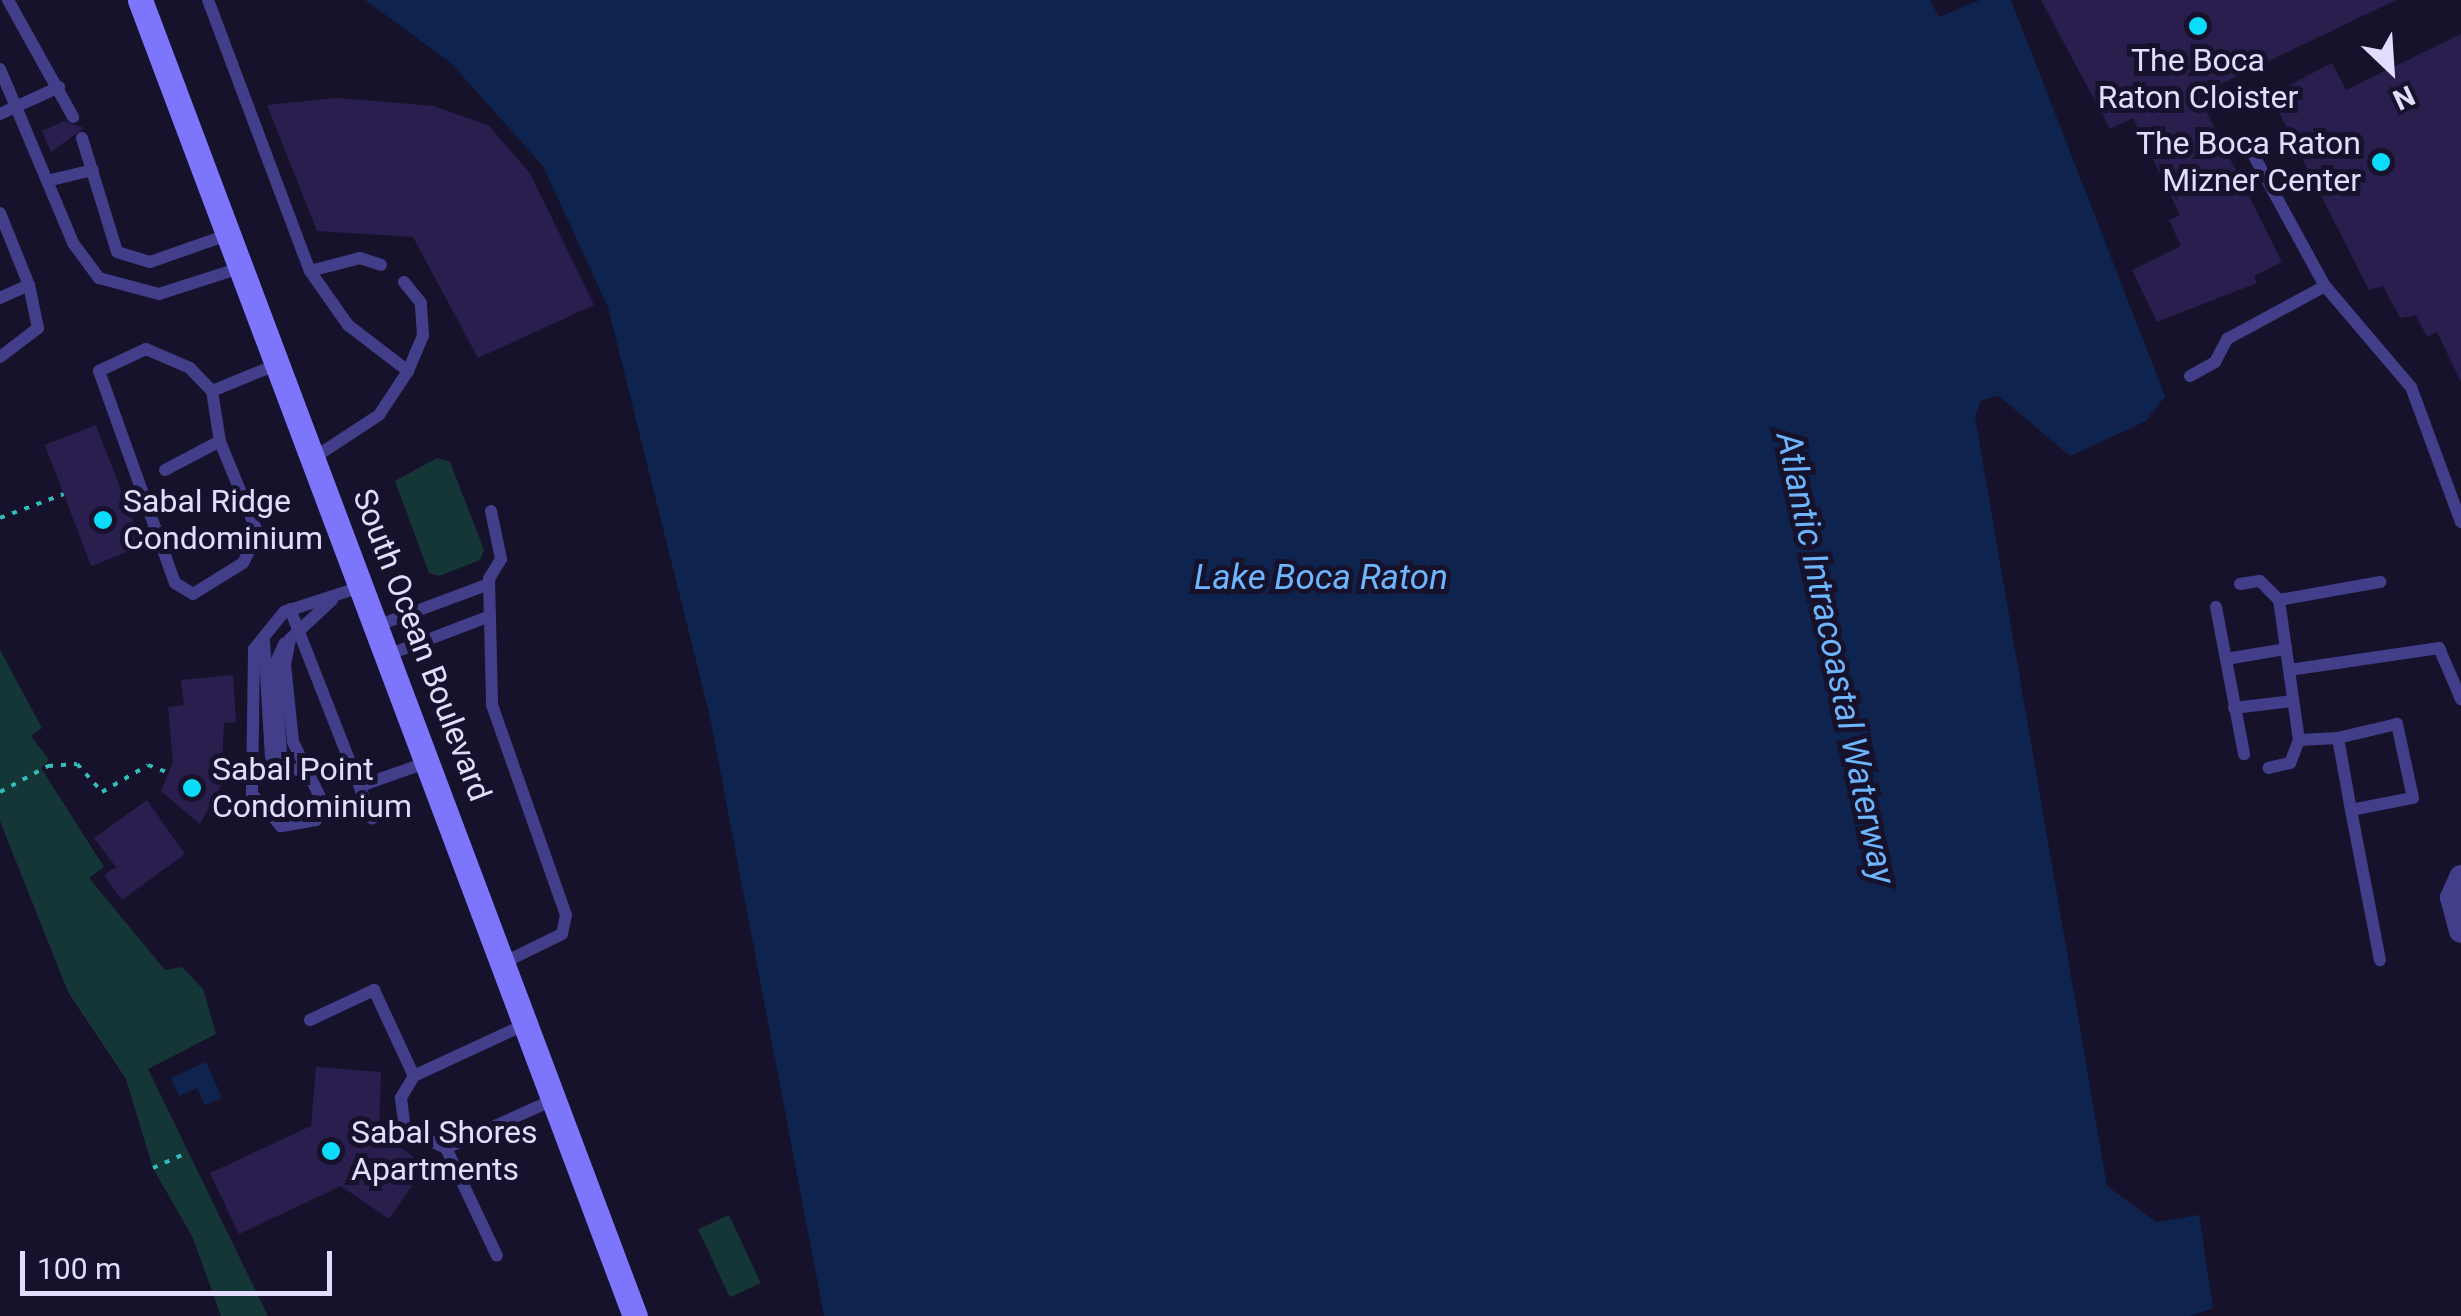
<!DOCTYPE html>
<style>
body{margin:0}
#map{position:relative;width:2461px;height:1316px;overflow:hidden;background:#17122c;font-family:Roboto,sans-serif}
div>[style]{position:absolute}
.green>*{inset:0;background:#153636;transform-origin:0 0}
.water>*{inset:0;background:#0e244f}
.building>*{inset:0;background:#291e4d;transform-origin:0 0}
.path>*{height:4px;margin-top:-2px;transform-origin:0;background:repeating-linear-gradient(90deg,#33bdb9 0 5px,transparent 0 13px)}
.service>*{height:12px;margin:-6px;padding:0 6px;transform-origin:6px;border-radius:6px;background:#433e8a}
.minor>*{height:25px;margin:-12.5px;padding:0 12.5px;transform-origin:12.5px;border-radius:12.5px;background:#433e8a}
.secondary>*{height:25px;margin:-12.5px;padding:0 12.5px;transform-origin:12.5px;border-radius:12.5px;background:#7d76fd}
.dots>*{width:28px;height:28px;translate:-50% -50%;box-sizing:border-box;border:5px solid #17122c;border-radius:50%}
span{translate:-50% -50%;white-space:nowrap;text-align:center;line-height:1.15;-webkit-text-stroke:10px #17122c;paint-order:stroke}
.poi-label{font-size:32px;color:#e2ddfe}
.right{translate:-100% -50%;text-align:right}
.left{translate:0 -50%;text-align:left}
.street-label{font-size:32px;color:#e2ddfe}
.water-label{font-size:35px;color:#6db6fd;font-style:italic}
.north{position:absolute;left:2341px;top:20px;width:100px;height:100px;-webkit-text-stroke:8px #17122c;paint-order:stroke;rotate:155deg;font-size:28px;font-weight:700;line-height:40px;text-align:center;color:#e2ddfe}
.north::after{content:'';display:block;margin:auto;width:35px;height:45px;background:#e2ddfe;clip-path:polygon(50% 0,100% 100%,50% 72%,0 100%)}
.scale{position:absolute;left:20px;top:1251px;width:312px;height:45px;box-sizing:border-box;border:5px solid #e2ddfe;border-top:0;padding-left:12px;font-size:30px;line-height:35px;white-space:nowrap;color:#e2ddfe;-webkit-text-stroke:8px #17122c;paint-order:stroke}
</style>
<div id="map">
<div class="green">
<div style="clip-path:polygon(437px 458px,450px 462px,484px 550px,480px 560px,439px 576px,429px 573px,395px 481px)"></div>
<div style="clip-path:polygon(0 650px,42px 728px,31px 736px,49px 760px,41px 768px,104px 867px,89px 878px,165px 970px,182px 967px,203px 989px,216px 1034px,148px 1069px,268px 1316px,221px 1316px,193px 1238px,153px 1168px,126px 1079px,68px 992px,0 821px)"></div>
<div style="left:729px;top:1215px;width:75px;height:34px;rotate:65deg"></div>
</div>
<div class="water">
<div style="clip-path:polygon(365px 0,1930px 0,1939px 17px,1980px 0,2011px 0,2165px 396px,2146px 421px,2070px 456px,1999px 396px,1981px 400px,1975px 417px,2107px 1186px,2156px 1222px,2199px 1215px,2213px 1308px,2189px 1316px,824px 1316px,710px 717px,608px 307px,543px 166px,450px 62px)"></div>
<div style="clip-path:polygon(206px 1062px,222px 1098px,205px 1105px,197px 1088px,179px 1096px,171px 1078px)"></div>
</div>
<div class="building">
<div style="clip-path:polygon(2041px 0,2396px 0,2198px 95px,2282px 262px,2254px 276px,2257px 283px,2157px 322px,2132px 270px,2181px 246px,2169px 220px,2180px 215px,2133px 118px,2110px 129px)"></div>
<div style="clip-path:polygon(2461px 34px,2461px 382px,2437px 332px,2427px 337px,2416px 315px,2400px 318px,2383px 286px,2369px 290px,2270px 95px,2332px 63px,2346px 90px)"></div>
<div style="clip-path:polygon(337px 98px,434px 106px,489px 126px,530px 173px,594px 305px,478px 358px,413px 237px,317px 231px,267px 105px)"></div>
<div style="clip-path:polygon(64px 121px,84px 128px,51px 152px,42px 131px)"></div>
<div style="left:96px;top:425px;width:130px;height:55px;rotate:69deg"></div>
<div style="clip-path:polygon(233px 675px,236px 722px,224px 723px,221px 786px,200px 824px,161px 791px,173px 762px,168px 707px,184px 705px,181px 680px)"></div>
<div style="clip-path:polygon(147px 800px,185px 854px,122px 900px,104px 875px,116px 867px,94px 838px)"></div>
<div style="clip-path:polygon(316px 1067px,381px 1072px,379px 1130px,425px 1166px,389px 1219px,341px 1186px,239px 1234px,210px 1173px,311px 1126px)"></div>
</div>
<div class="path">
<div style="left:0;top:518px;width:68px;rotate:-20.6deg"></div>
<div style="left:0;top:792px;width:55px;rotate:-28.4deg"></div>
<div style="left:48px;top:766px;width:29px;rotate:-4deg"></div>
<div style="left:77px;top:764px;width:38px;rotate:48deg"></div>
<div style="left:102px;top:792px;width:53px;rotate:-30.4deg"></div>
<div style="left:148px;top:765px;width:25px;rotate:21deg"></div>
<div style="left:153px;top:1168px;width:37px;rotate:-24deg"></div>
</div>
<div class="service">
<div style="left:8px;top:0;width:134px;rotate:60.9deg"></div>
<div style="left:208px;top:0;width:290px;rotate:69.4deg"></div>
<div style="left:310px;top:271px;width:66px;rotate:54.9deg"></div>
<div style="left:348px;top:325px;width:76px;rotate:37.5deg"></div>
<div style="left:0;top:69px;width:189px;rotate:67.2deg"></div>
<div style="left:73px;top:243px;width:44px;rotate:53.4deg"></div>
<div style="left:99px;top:278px;width:62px;rotate:14.9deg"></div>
<div style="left:159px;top:294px;width:88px;rotate:-17.8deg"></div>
<div style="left:0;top:114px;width:65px;rotate:-24.6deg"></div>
<div style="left:82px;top:138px;width:119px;rotate:72.9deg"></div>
<div style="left:117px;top:252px;width:34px;rotate:17deg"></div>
<div style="left:150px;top:262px;width:85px;rotate:-19.3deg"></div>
<div style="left:2248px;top:145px;width:161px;rotate:61.4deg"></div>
<div style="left:2325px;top:286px;width:133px;rotate:49.6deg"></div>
<div style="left:2411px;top:387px;width:144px;rotate:69.7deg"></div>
<div style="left:51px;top:180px;width:43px;rotate:-13.4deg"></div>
<div style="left:0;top:213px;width:78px;rotate:68.1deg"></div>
<div style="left:29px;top:285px;width:32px;rotate:156deg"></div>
<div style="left:310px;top:271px;width:52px;rotate:-14.6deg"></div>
<div style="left:360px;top:258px;width:22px;rotate:18deg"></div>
<div style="left:0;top:357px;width:48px;rotate:-37.3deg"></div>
<div style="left:38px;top:328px;width:44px;rotate:-101.8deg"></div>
<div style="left:2190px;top:376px;width:29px;rotate:-29deg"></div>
<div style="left:2215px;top:362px;width:26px;rotate:-62deg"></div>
<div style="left:2227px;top:339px;width:111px;rotate:-28.4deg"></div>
<div style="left:212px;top:391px;width:32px;rotate:-134deg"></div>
<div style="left:190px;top:368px;width:48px;rotate:-156.6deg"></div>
<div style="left:146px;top:349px;width:52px;rotate:154.9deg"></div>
<div style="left:99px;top:371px;width:225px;rotate:70.3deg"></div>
<div style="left:175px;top:583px;width:21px;rotate:31deg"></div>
<div style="left:193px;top:594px;width:59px;rotate:-31.8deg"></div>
<div style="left:243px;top:563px;width:33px;rotate:-63deg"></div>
<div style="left:258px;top:534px;width:100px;rotate:-112.4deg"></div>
<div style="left:220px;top:442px;width:52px;rotate:-98.9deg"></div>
<div style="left:212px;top:391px;width:71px;rotate:-22.2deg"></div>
<div style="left:315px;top:457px;width:77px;rotate:-33.3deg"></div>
<div style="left:379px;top:415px;width:53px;rotate:-56.6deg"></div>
<div style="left:408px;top:371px;width:39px;rotate:-67deg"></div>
<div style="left:423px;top:335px;width:32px;rotate:-94deg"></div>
<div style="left:421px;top:303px;width:27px;rotate:-129deg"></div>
<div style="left:165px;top:470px;width:62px;rotate:-27.8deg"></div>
<div style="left:491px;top:511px;width:49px;rotate:78.2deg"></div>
<div style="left:501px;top:559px;width:23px;rotate:121deg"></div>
<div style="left:489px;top:579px;width:126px;rotate:88.6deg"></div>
<div style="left:492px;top:705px;width:223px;rotate:70.6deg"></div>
<div style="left:566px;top:915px;width:19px;rotate:102deg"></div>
<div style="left:562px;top:934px;width:61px;rotate:153.9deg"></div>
<div style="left:2240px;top:584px;width:20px;rotate:-9deg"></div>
<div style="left:2260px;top:581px;width:27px;rotate:45deg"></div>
<div style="left:2279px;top:600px;width:141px;rotate:81.9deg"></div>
<div style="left:2299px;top:740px;width:25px;rotate:111deg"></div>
<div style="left:2290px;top:763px;width:22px;rotate:167deg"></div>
<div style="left:332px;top:600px;width:57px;rotate:137.1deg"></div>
<div style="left:290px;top:639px;width:25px;rotate:101deg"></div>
<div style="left:285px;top:664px;width:78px;rotate:84.1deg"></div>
<div style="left:293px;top:742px;width:70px;rotate:63.8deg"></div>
<div style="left:324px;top:805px;width:17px;rotate:118deg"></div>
<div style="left:316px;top:820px;width:36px;rotate:170deg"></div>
<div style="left:281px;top:826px;width:43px;rotate:-132.2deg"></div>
<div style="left:252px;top:794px;width:145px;rotate:-89.2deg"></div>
<div style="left:254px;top:649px;width:48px;rotate:-51deg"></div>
<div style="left:284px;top:612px;width:83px;rotate:-18.2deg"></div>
<div style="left:2279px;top:600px;width:103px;rotate:-10.1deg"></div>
<div style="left:2216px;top:607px;width:150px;rotate:79.2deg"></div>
<div style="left:290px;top:609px;width:225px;rotate:68.6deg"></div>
<div style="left:379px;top:625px;width:117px;rotate:-20.4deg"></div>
<div style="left:264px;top:640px;width:117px;rotate:86.6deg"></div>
<div style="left:390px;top:654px;width:107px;rotate:-20.8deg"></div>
<div style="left:2226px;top:659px;width:61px;rotate:-9.5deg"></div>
<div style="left:2289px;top:670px;width:152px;rotate:-8.3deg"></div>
<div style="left:2439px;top:648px;width:56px;rotate:66.7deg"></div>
<div style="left:2234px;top:708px;width:59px;rotate:-6.8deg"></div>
<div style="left:2299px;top:740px;width:39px;rotate:-3deg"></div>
<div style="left:281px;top:753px;width:89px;rotate:-93.9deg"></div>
<div style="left:275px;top:664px;width:23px;rotate:-65deg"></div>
<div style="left:252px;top:771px;width:57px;rotate:-2deg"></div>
<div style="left:360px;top:786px;width:72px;rotate:-19.4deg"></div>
<div style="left:2351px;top:810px;width:63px;rotate:-11deg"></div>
<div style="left:2413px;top:798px;width:76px;rotate:-102.2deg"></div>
<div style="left:2397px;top:724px;width:61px;rotate:166.7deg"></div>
<div style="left:2338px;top:738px;width:73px;rotate:79.8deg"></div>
<div style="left:2351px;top:810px;width:153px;rotate:79.1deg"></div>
<div style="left:310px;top:1020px;width:71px;rotate:-25.1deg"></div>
<div style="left:374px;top:990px;width:95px;rotate:65.1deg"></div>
<div style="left:528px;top:1023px;width:126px;rotate:155.1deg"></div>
<div style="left:414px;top:1076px;width:26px;rotate:121deg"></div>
<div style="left:401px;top:1098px;width:31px;rotate:83deg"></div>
<div style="left:405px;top:1129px;width:45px;rotate:24.9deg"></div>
<div style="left:446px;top:1148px;width:122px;rotate:-24.2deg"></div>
<div style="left:446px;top:1148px;width:119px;rotate:64.7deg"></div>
</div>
<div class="minor">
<div style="left:2461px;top:877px;width:22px;rotate:114deg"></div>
<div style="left:2452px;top:897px;width:34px;rotate:75deg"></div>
</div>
<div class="secondary">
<div style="left:140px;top:0;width:1406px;rotate:69.39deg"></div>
</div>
<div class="dots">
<div style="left:2198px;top:26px;background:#0cdcfb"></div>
<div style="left:2381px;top:162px;background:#0cdcfb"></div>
<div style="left:103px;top:520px;background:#0cdcfb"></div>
<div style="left:192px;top:788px;background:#0cdcfb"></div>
<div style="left:331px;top:1151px;background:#0cdcfb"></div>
</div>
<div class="poi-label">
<span style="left:2198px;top:79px">The Boca<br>Raton Cloister</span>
<span class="right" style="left:2361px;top:162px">The Boca Raton<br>Mizner Center</span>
<span class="left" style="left:123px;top:520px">Sabal Ridge<br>Condominium</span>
<span class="left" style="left:212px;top:788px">Sabal Point<br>Condominium</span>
<span class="left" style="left:351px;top:1151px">Sabal Shores<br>Apartments</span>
</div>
<div class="street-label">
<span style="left:422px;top:645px;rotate:69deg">South Ocean Boulevard</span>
</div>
<div class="water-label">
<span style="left:1321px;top:578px">Lake Boca Raton</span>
<span style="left:1835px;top:658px;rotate:78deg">Atlantic Intracoastal Waterway</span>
</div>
<div class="north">N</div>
<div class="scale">100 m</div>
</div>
